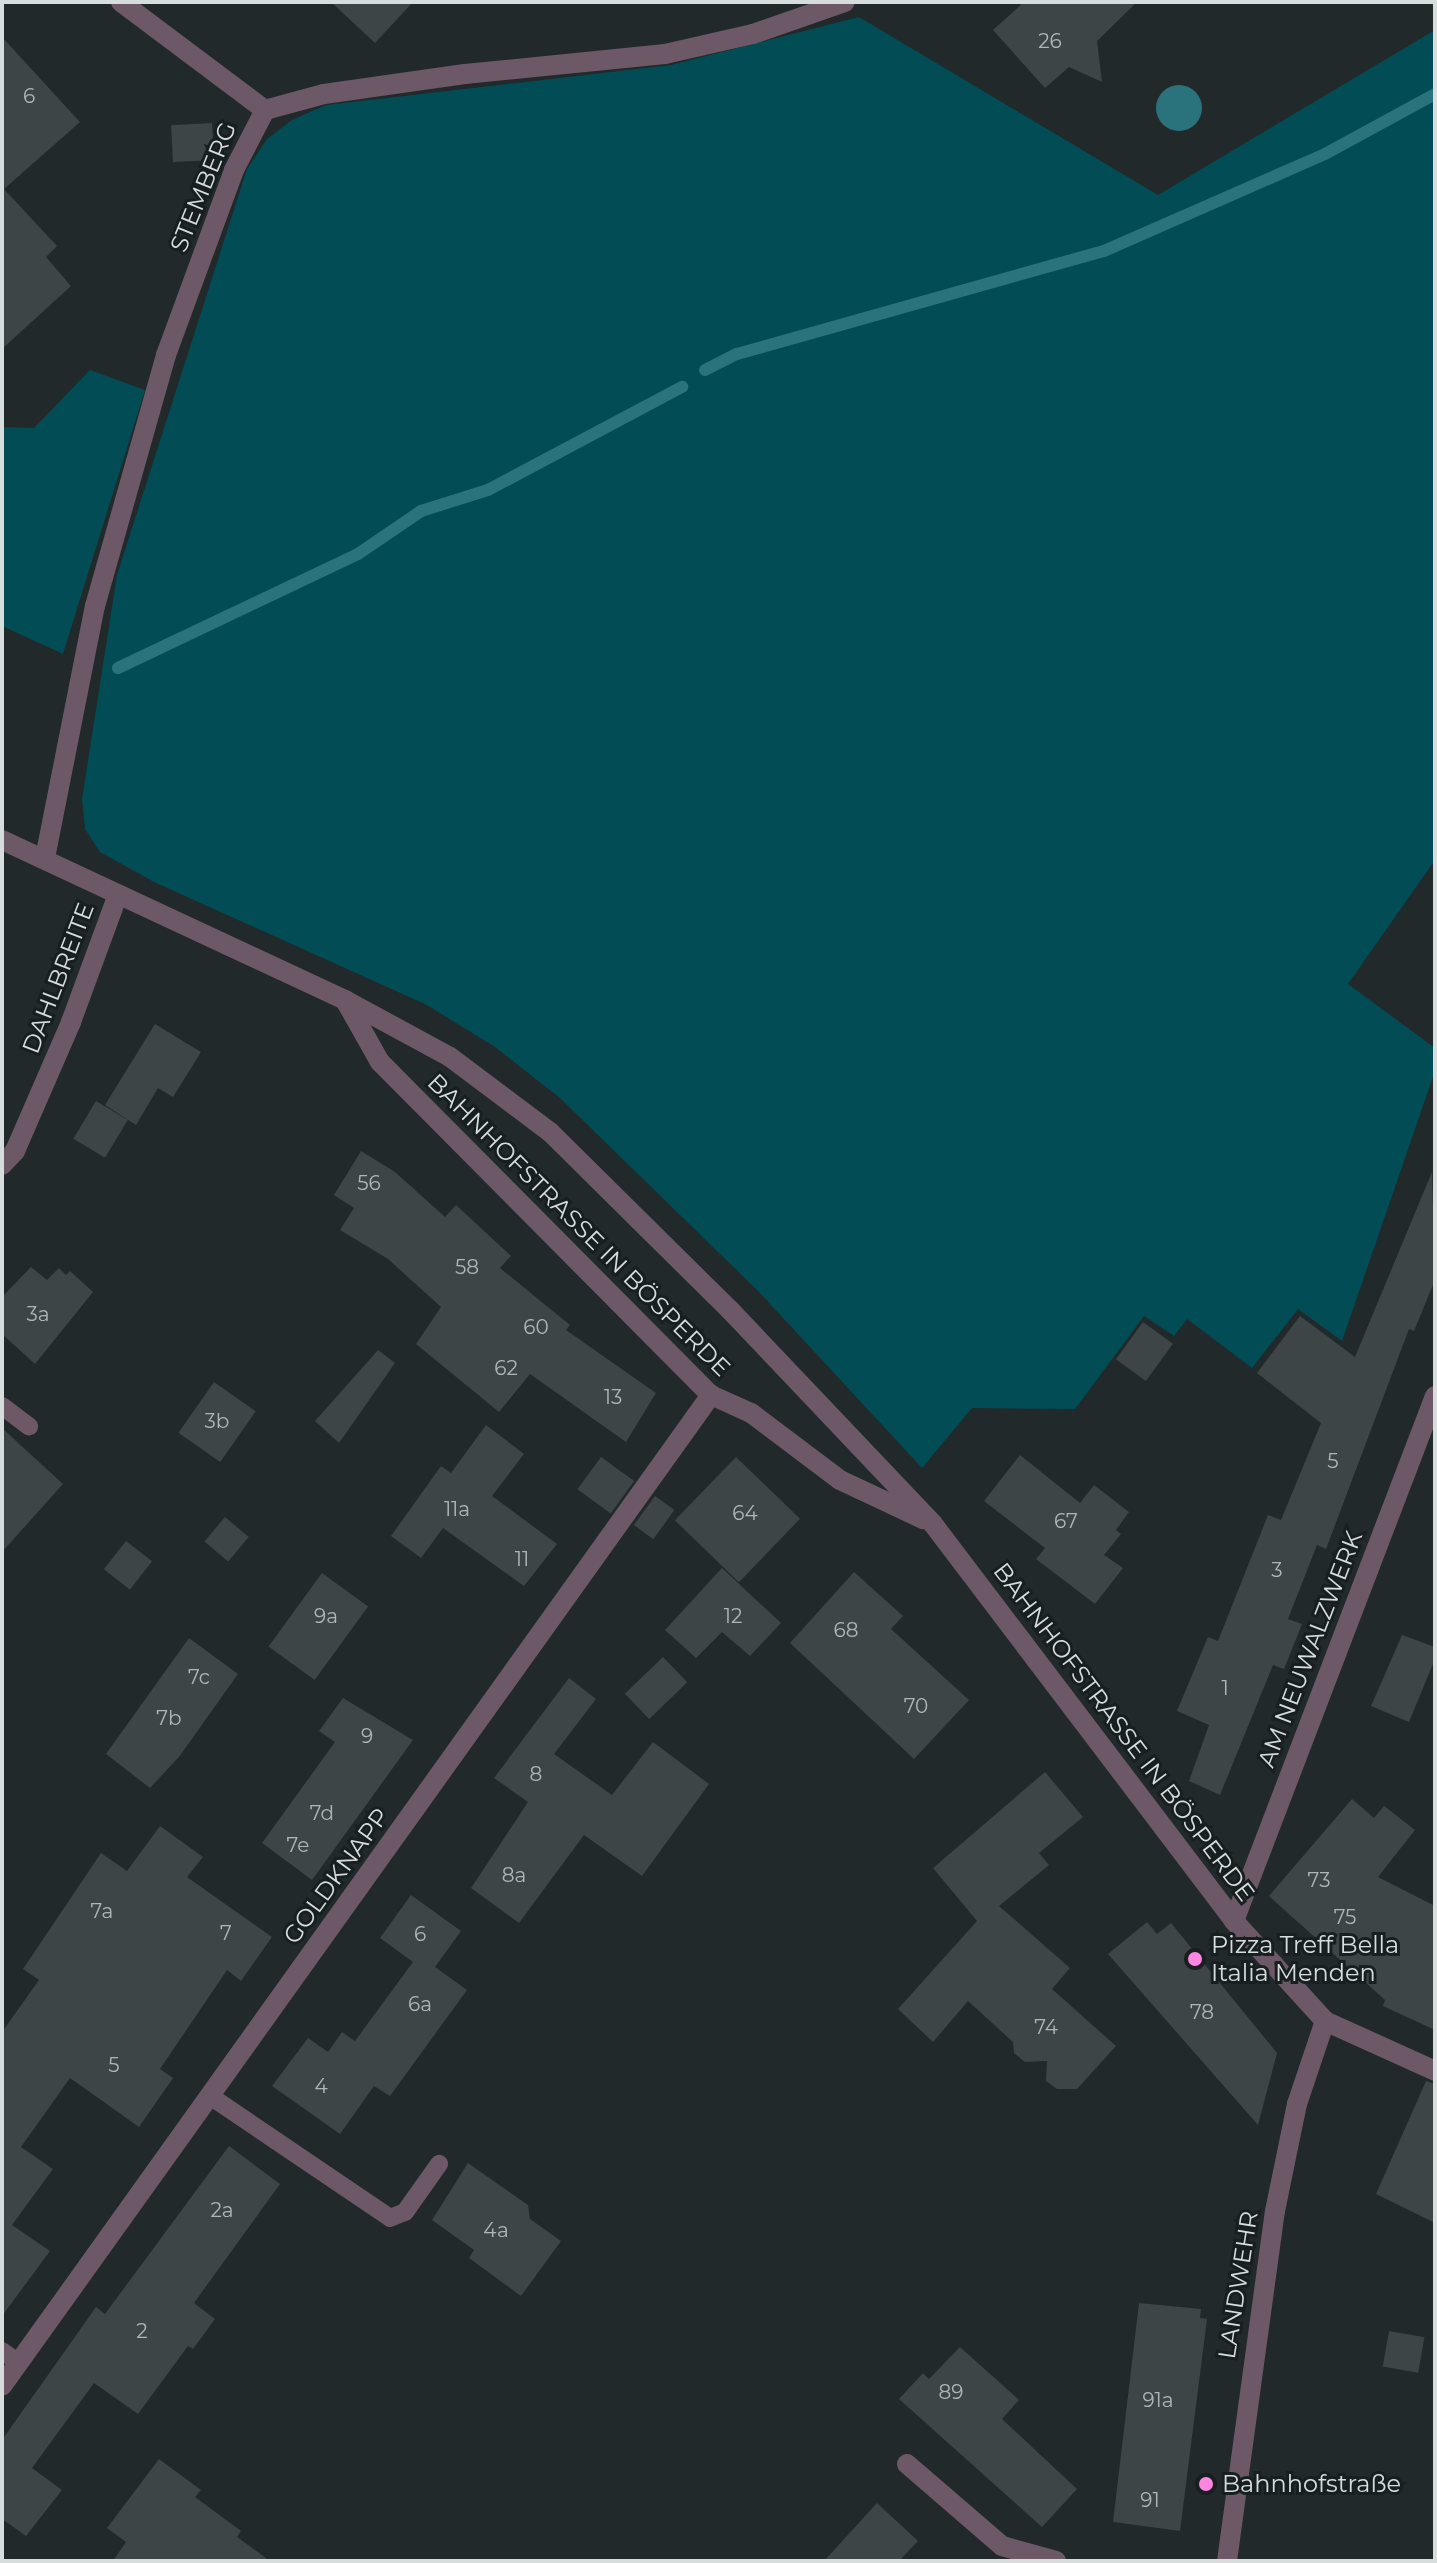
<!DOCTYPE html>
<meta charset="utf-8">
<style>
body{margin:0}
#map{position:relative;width:1437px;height:2563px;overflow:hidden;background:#21292a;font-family:Montserrat,sans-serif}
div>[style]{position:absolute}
.green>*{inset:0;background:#024c55}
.water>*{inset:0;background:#2a737d}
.round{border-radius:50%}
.stream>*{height:12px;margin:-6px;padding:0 6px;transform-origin:6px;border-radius:6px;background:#2a737d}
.building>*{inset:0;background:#3d4547;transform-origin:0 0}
.service>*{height:18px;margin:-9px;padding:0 9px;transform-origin:9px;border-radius:9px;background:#6c5866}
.minor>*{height:20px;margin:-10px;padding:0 10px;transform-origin:10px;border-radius:10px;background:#6c5866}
.dots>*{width:22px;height:22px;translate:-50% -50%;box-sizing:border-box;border:4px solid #181f20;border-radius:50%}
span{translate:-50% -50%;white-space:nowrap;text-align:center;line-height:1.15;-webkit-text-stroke:6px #181f20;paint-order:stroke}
.number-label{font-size:20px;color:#b0b6b8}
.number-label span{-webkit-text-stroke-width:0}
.street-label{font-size:24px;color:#d7dcdd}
.poi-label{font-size:24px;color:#d7dcdd}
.left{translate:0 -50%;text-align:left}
.frame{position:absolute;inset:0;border:4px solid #d7dcdd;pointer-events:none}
</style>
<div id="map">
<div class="green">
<div style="clip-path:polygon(859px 17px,1158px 195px,1435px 30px,1435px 860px,1348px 984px,1435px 1048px,1435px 1071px,1342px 1341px,1298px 1309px,1252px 1368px,1187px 1319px,1174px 1336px,1144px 1316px,1075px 1409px,972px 1408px,922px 1468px,758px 1291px,560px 1098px,495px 1047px,427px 1005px,154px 882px,100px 852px,85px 829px,82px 799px,117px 575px,247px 169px,267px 139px,292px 120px,326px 105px,671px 65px)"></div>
<div style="clip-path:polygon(90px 370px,145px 390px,63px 654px,2px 626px,2px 427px,34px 428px)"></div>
</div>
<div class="water">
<div class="round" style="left:1156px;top:85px;width:46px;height:46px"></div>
</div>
<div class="stream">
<div style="left:705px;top:370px;width:36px;rotate:-27deg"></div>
<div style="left:737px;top:354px;width:381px;rotate:-15.7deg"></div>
<div style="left:1104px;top:251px;width:241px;rotate:-23.7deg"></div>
<div style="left:1325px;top:154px;width:125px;rotate:-28.6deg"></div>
<div style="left:118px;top:668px;width:266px;rotate:-25.4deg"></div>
<div style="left:358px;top:554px;width:76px;rotate:-34.3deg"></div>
<div style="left:421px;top:511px;width:70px;rotate:-17.4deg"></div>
<div style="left:488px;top:490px;width:220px;rotate:-28deg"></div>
</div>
<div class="building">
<div style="clip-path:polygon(331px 2px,413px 2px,375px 43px)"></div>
<div style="clip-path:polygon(1024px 2px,1137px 2px,1097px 41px,1102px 82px,1069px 67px,1045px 88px,993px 30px)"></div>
<div style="clip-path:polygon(2px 37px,80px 122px,4px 189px,57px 246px,46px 257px,71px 286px,2px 349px)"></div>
<div style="left:212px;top:123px;width:37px;height:41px;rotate:87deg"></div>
<div style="clip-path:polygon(155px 1024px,201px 1052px,173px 1097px,158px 1088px,136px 1125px,105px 1105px)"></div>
<div style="left:96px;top:1101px;width:37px;height:44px;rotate:31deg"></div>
<div style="clip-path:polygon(361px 1151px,395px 1172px,445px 1217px,456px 1205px,511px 1256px,500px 1268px,570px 1325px,566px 1330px,656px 1393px,626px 1442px,530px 1374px,499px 1412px,416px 1344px,441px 1307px,388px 1259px,340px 1230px,354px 1208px,334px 1195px)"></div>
<div style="clip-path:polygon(1432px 1172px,1435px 1280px,1414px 1331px,1409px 1329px,1326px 1549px,1317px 1545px,1288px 1619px,1302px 1624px,1284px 1669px,1273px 1665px,1220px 1795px,1189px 1781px,1209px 1725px,1177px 1711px,1208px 1637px,1218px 1641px,1268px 1515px,1281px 1520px,1321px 1423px,1257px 1373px,1300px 1316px,1355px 1357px)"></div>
<div style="clip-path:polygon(31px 1267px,47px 1280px,59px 1268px,66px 1275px,70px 1271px,93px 1292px,35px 1364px,2px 1334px,2px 1297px)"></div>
<div style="left:1143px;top:1322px;width:37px;height:46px;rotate:36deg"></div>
<div style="clip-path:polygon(378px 1350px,395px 1363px,339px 1443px,315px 1421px)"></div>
<div style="left:214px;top:1382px;width:51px;height:62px;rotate:35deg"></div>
<div style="clip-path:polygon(486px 1425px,524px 1454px,492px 1496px,557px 1544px,524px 1586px,443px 1528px,421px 1558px,391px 1536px,441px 1466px,451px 1473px)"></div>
<div style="clip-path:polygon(2px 1428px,63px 1484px,2px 1552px)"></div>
<div style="clip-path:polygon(1020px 1455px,1080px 1503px,1094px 1485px,1129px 1512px,1116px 1530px,1121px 1534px,1104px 1555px,1123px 1568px,1095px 1604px,1036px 1559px,1045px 1548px,984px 1501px)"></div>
<div style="left:601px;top:1457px;width:41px;height:40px;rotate:36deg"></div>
<div style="left:736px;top:1457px;width:89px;height:88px;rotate:44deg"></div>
<div style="left:655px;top:1496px;width:24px;height:36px;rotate:36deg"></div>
<div style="left:225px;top:1517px;width:31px;height:32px;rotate:40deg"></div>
<div style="left:126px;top:1541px;width:33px;height:36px;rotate:38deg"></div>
<div style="clip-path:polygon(722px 1568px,781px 1623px,750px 1656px,722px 1632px,696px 1658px,665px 1630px)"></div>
<div style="clip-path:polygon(854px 1572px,903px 1616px,891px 1629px,969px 1700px,914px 1759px,790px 1643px)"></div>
<div style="left:322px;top:1573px;width:57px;height:91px;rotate:36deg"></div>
<div style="clip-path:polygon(1402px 1635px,1435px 1647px,1435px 1659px,1409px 1722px,1371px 1706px)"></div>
<div style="clip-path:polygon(189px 1638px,238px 1674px,179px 1757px,150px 1788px,106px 1754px)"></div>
<div style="left:663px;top:1657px;width:35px;height:53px;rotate:46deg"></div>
<div style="clip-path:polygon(569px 1678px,596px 1699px,554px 1754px,612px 1795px,653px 1742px,709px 1784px,642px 1876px,584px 1835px,519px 1923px,471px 1888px,528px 1802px,494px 1778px)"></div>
<div style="clip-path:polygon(343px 1698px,413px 1740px,312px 1880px,262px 1843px,335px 1742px,319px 1731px)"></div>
<div style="clip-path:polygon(1045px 1772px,1083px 1817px,1039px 1853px,1049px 1865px,999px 1906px,1070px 1968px,1052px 1989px,1116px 2046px,1077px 2089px,1057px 2089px,1046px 2081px,1047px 2061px,1025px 2062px,1014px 2053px,1013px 2042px,968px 2001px,933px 2042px,898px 2009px,977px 1921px,933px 1868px)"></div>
<div style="clip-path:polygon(1352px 1799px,1374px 1818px,1384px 1806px,1415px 1830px,1378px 1877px,1435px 1906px,1435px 2030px,1383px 2006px,1385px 2000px,1269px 1896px)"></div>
<div style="clip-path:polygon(160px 1826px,203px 1857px,187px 1877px,272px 1937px,241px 1981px,227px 1970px,160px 2069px,173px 2078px,139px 2127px,70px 2078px,21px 2147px,53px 2169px,12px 2225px,50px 2251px,2px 2316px,2px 2174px,9px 2164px,2px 2174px,2px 2032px,39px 1980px,23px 1969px,101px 1853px,127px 1871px)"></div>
<div style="clip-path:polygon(411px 1895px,461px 1931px,435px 1967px,467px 1990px,390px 2096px,374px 2086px,340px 2134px,272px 2086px,308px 2038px,328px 2052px,342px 2032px,355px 2041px,413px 1962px,380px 1938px)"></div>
<div style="clip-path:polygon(1147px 1922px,1157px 1934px,1171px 1923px,1277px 2053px,1258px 2125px,1108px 1954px)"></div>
<div style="clip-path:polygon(1426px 2081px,1435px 2084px,1435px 2223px,1376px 2194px)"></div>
<div style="clip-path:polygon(229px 2146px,280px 2184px,194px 2303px,215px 2319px,193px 2349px,188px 2346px,138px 2414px,94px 2383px,32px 2468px,62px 2490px,26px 2536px,2px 2519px,2px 2440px,96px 2307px,105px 2314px)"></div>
<div style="clip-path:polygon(468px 2163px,528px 2205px,530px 2219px,561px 2241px,521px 2296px,469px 2258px,474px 2250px,432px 2220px)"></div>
<div style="clip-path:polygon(1139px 2303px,1201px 2309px,1200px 2318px,1207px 2319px,1180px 2531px,1113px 2522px)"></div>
<div style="left:1389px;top:2331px;width:36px;height:36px;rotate:10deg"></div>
<div style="clip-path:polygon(960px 2347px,1019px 2400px,1002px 2419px,1077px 2489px,1042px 2527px,899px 2399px,923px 2373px,929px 2379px)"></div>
<div style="clip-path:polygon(159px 2459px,201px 2490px,195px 2497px,241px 2531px,237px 2537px,270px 2561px,113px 2561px,126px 2542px,107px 2528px)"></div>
<div style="clip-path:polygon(877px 2503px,918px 2541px,899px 2561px,824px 2561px)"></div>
</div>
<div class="service">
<div style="left:2px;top:1406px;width:34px;rotate:37deg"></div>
<div style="left:210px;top:2096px;width:217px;rotate:34.1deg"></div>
<div style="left:390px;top:2218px;width:16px;rotate:-22deg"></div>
<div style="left:405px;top:2212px;width:59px;rotate:-54.7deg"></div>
<div style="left:2px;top:2351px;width:19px;rotate:35deg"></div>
</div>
<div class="minor">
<div style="left:121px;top:2px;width:180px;rotate:36.9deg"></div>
<div style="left:2px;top:840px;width:378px;rotate:25deg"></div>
<div style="left:345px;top:1000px;width:119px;rotate:28.5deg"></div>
<div style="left:450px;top:1057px;width:125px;rotate:36.9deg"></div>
<div style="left:550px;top:1132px;width:253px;rotate:44.7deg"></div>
<div style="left:730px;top:1310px;width:295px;rotate:46.5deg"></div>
<div style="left:933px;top:1524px;width:498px;rotate:52.8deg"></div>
<div style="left:1234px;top:1921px;width:135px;rotate:47.7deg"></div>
<div style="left:1325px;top:2021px;width:121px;rotate:24.4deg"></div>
<div style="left:45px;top:858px;width:257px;rotate:-78.8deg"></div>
<div style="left:95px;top:606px;width:261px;rotate:-74.2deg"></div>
<div style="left:166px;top:355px;width:197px;rotate:-69.8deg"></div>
<div style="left:234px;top:170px;width:68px;rotate:-62.7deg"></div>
<div style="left:265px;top:110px;width:61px;rotate:-15.2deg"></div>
<div style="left:324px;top:94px;width:142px;rotate:-8.1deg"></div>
<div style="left:465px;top:74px;width:201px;rotate:-5.7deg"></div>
<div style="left:665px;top:54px;width:90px;rotate:-12.8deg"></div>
<div style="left:753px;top:34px;width:97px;rotate:-19.2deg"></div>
<div style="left:345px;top:1000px;width:71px;rotate:60.6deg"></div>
<div style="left:380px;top:1062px;width:470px;rotate:45.2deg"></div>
<div style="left:711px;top:1395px;width:44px;rotate:24.2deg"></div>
<div style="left:751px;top:1413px;width:111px;rotate:37deg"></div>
<div style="left:840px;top:1480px;width:92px;rotate:25.2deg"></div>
<div style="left:2px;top:1165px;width:19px;rotate:-47deg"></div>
<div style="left:15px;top:1151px;width:141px;rotate:-66.5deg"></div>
<div style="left:71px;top:1022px;width:136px;rotate:-69.8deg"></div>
<div style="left:1234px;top:1921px;width:562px;rotate:-69.05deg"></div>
<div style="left:2px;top:2386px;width:1219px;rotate:-54.42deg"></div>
<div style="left:907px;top:2464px;width:125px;rotate:40.8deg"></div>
<div style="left:1002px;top:2546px;width:56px;rotate:15.5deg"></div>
<div style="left:1227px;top:2561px;width:353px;rotate:-82.2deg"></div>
<div style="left:1275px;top:2211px;width:109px;rotate:-78.4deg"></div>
<div style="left:1297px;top:2104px;width:88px;rotate:-71.4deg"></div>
</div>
<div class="dots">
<div style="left:1195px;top:1959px;background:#fd86e2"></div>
<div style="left:1206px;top:2484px;background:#fd86e2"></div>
</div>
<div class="number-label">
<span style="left:1050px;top:41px">26</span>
<span style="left:29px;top:96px">6</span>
<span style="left:369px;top:1183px">56</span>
<span style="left:467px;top:1267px">58</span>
<span style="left:38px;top:1314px">3a</span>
<span style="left:536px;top:1327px">60</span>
<span style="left:506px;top:1368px">62</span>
<span style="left:613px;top:1397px">13</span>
<span style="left:217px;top:1421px">3b</span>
<span style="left:1333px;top:1461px">5</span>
<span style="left:457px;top:1509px">11a</span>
<span style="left:745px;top:1513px">64</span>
<span style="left:1066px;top:1521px">67</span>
<span style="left:522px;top:1559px">11</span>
<span style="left:1277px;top:1570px">3</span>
<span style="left:326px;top:1616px">9a</span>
<span style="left:733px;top:1616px">12</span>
<span style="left:846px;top:1630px">68</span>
<span style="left:199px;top:1677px">7c</span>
<span style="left:1225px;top:1688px">1</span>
<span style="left:916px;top:1706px">70</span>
<span style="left:169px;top:1718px">7b</span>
<span style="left:367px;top:1736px">9</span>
<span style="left:536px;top:1774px">8</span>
<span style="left:322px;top:1813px">7d</span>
<span style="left:298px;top:1845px">7e</span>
<span style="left:514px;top:1875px">8a</span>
<span style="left:1319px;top:1880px">73</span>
<span style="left:102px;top:1911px">7a</span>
<span style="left:1345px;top:1917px">75</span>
<span style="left:226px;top:1933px">7</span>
<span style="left:420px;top:1934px">6</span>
<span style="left:420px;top:2004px">6a</span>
<span style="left:1202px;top:2012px">78</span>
<span style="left:1046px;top:2027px">74</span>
<span style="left:114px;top:2065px">5</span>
<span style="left:321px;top:2086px">4</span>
<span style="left:222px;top:2210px">2a</span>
<span style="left:496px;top:2230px">4a</span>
<span style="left:142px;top:2331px">2</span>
<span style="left:951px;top:2392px">89</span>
<span style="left:1158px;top:2400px">91a</span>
<span style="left:1150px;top:2500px">91</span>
</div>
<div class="street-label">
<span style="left:203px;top:187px;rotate:-68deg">STEMBERG</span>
<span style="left:58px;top:978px;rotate:-69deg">DAHLBREITE</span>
<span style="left:579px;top:1225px;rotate:45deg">BAHNHOFSTRASSE IN BÖSPERDE</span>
<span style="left:1310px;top:1649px;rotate:-69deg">AM NEUWALZWERK</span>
<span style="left:1124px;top:1732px;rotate:53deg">BAHNHOFSTRASSE IN BÖSPERDE</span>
<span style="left:336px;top:1876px;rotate:-54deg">GOLDKNAPP</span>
<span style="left:1238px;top:2285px;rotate:-81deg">LANDWEHR</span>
</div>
<div class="poi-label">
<span class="left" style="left:1211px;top:1959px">Pizza Treff Bella<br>Italia Menden</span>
<span class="left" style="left:1222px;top:2484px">Bahnhofstraße</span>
</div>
<div class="frame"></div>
</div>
